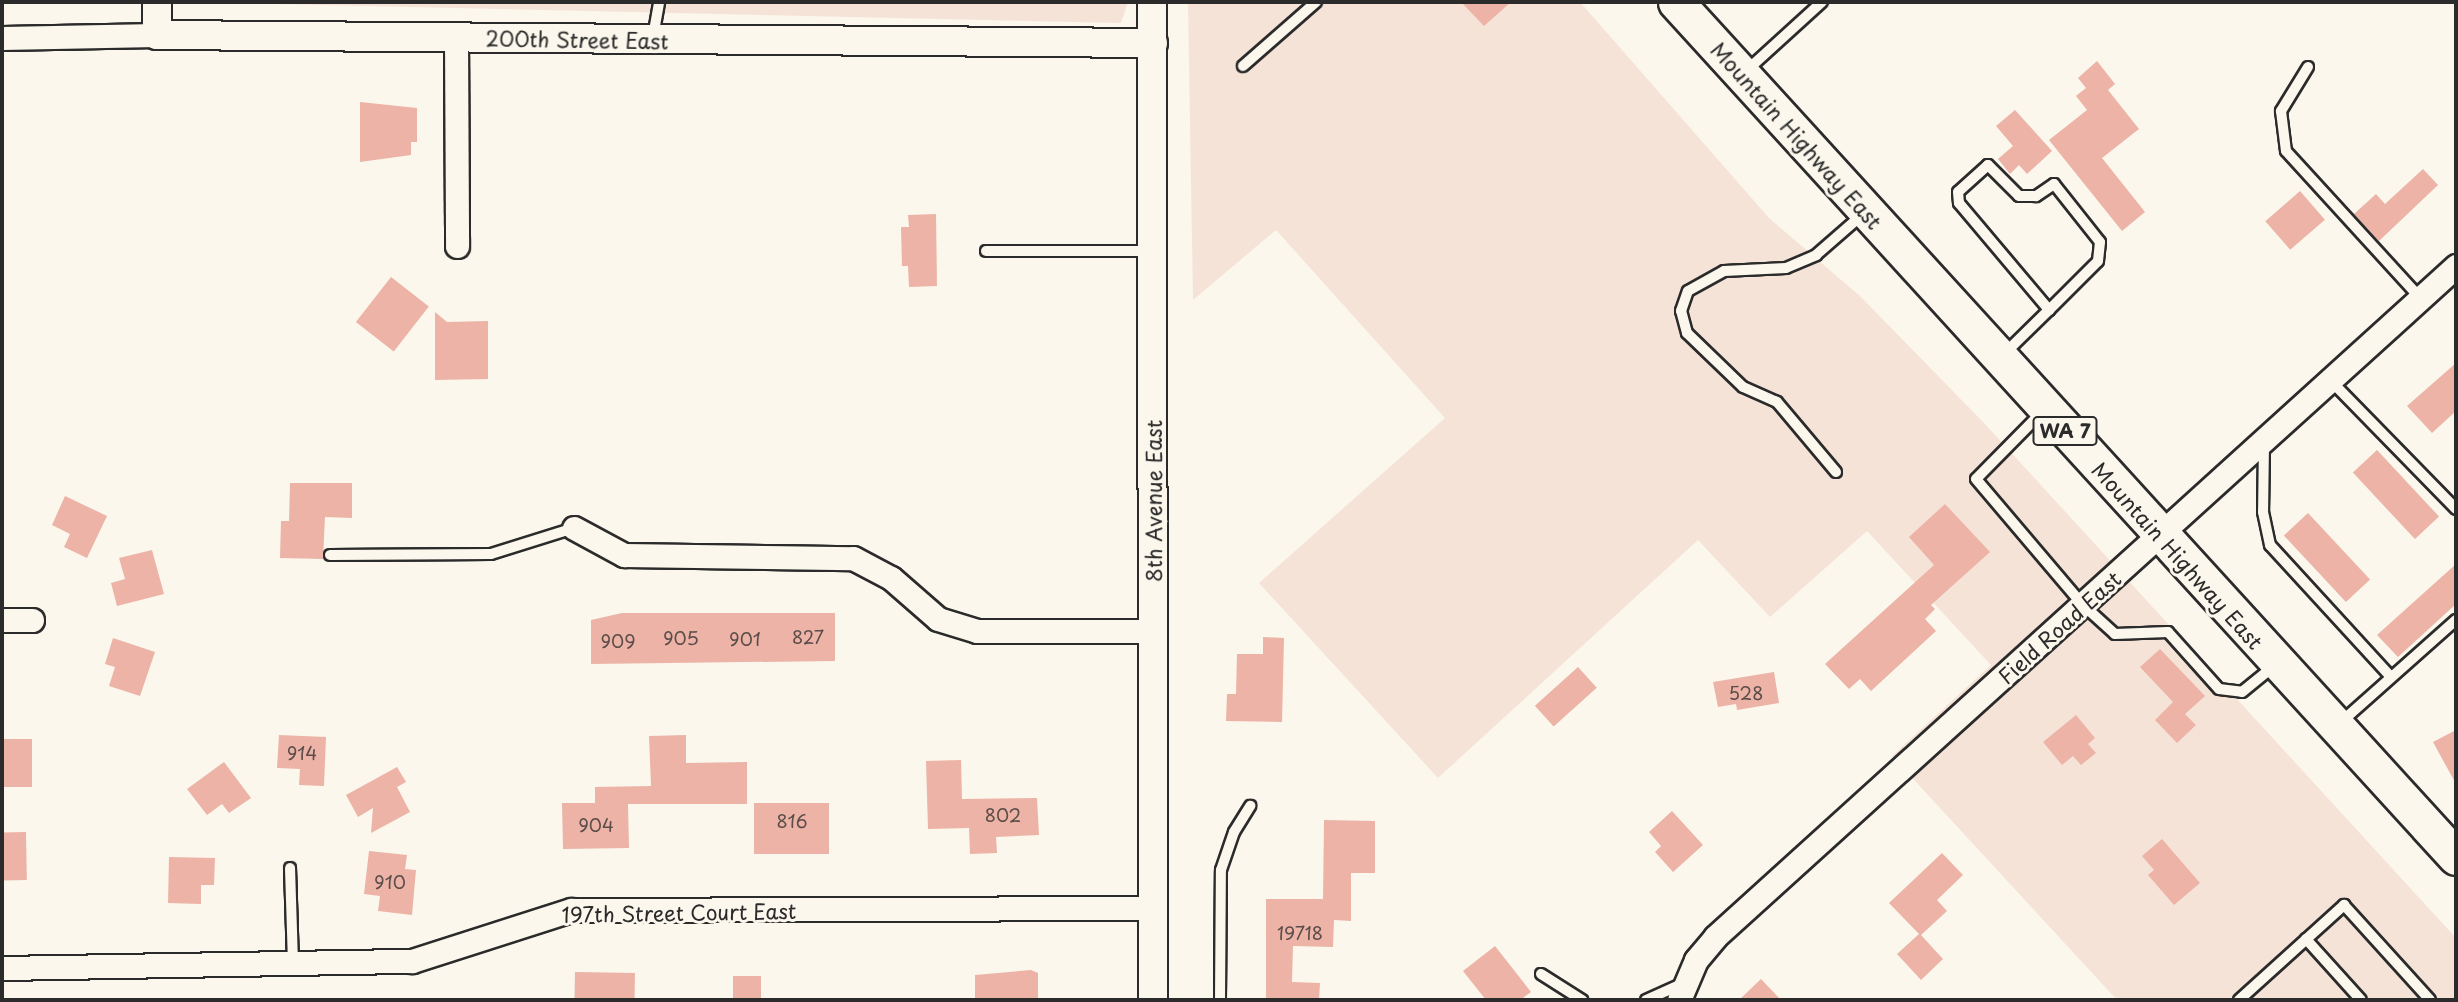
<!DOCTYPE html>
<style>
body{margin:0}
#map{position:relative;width:2458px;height:1002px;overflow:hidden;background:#fbf7ec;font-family:"Playpen Sans",sans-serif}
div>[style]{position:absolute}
.built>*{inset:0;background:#f6e3d7}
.building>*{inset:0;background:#ecb3a6;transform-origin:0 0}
.roads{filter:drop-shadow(2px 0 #2b2b2b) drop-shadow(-2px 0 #2b2b2b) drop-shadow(0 2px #2b2b2b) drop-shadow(0 -2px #2b2b2b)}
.service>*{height:10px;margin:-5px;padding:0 5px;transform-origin:5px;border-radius:5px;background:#fbf7ec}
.minor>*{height:23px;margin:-11.5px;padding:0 11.5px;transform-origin:11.5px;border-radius:11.5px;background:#fbf7ec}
.tertiary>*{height:28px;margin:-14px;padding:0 14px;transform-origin:14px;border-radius:14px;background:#fbf7ec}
.primary>*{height:35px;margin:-17.5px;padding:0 17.5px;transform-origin:17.5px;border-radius:17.5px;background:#fbf7ec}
span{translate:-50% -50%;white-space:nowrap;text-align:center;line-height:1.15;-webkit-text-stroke:6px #fbf7ec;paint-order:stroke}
.number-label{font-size:18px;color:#5b4d4a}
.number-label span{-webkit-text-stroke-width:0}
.shield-label span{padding:2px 5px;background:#fbf7ec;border:2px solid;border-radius:5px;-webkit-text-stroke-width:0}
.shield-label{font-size:19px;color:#2b2b2b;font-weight:700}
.street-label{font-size:21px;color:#2b2b2b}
.frame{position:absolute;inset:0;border:4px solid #2b2b2b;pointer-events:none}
</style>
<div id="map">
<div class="built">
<div style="clip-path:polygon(192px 2px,1128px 2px,1121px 23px)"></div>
<div style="clip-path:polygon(1188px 2px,1580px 2px,1769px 218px,1861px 297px,1984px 423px,2456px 938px,2456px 1000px,2117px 1000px,1892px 756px,1991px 665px,1867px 531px,1770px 617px,1698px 540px,1438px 778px,1259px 583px,1445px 418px,1276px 230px,1193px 300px)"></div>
</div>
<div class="building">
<div style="clip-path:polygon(1461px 2px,1511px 2px,1484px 26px)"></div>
<div style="clip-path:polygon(2097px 61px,2115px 84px,2108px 90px,2139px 129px,2102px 158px,2145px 212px,2122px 231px,2049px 140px,2087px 110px,2076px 96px,2086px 88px,2078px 78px)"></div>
<div style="clip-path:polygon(360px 102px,417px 108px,417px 142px,411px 142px,411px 155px,360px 162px)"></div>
<div style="clip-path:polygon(2015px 110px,2052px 151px,2027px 174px,2019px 165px,2010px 174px,1998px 159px,2013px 146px,1996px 126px)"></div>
<div style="clip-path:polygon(2423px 169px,2438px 185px,2379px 241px,2354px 214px,2376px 194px,2385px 204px)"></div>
<div style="left:2300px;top:191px;width:38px;height:46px;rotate:49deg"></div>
<div style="clip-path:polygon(936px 214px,937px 286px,909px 287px,908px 266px,902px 266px,901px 227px,909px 227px,908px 215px)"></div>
<div style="left:391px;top:277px;width:48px;height:57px;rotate:38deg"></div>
<div style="clip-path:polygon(435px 312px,447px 322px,488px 321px,488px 379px,435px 380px)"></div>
<div style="clip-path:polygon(2456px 363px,2456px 411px,2432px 433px,2407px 406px)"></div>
<div style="left:2377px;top:450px;width:91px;height:33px;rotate:47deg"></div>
<div style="clip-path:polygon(290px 483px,352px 483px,352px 518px,325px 517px,323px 559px,280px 558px,281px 521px,289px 521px)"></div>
<div style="clip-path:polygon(65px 496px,107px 516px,87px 558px,64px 547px,70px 534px,52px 525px)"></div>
<div style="clip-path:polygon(1945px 504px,1990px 552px,1931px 605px,1935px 609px,1925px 619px,1936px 631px,1871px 691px,1860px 679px,1849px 689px,1825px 664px,1934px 565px,1909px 537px)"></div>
<div style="left:2308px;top:513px;width:91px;height:33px;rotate:47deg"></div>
<div style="clip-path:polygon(152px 550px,164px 594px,117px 606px,111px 583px,125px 579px,119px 558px)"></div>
<div style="clip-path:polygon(2456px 564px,2456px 604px,2398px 657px,2377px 635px)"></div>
<div style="clip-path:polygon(622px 613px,835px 613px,835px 661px,591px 664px,591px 620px)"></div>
<div style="clip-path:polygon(1263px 637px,1284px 638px,1282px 722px,1226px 721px,1227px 694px,1236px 694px,1237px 654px,1263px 654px)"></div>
<div style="clip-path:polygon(113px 638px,155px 652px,140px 696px,109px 686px,115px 667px,105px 664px)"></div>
<div style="clip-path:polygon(2160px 649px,2205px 696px,2185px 714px,2196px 725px,2177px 743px,2155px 720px,2173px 702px,2140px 667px)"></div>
<div style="left:1578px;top:667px;width:28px;height:58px;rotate:48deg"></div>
<div style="clip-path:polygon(1774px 672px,1779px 703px,1737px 710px,1736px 704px,1718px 707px,1713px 682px)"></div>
<div style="clip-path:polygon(2076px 715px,2095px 738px,2088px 744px,2096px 753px,2081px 765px,2073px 756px,2062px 765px,2043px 742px)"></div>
<div style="clip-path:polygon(2456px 730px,2456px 784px,2433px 742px)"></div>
<div style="clip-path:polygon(279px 735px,326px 737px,324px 786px,299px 785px,300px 769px,277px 768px)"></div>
<div style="clip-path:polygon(686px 735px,686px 763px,747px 762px,747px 804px,628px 804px,629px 848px,563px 849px,562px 803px,595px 803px,595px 787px,651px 786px,649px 736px)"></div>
<div style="left:2px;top:739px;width:30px;height:48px"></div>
<div style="clip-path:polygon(961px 760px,962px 799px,1037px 798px,1039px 835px,996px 837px,997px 853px,970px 854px,969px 828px,928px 829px,926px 761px)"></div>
<div style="clip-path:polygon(224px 762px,251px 798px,229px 813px,222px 804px,207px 815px,187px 789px)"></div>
<div style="clip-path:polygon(397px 767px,406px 782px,397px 787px,410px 812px,371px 833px,373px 808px,358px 817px,346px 795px)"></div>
<div style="left:754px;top:803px;width:75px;height:51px"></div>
<div style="clip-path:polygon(1672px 811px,1703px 845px,1673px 872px,1655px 852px,1661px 846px,1649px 832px)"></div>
<div style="clip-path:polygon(1324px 820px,1375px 821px,1375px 873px,1351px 873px,1351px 921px,1334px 920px,1333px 947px,1293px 946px,1292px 982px,1320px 983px,1319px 1000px,1266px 1000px,1266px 899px,1323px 899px)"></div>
<div style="left:26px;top:832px;width:48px;height:24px;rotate:89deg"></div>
<div style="clip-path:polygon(2162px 839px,2200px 883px,2174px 905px,2148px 875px,2154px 870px,2142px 856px)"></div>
<div style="clip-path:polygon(369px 851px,407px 855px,405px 869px,416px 870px,412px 915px,378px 911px,380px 896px,364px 894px)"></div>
<div style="clip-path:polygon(1942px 853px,1963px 875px,1937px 900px,1947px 911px,1921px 935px,1943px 959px,1921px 980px,1897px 954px,1919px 934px,1889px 903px)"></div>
<div style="clip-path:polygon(169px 857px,215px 858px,214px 885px,201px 885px,201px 904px,168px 903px)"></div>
<div style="clip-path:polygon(1495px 946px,1531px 992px,1520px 1000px,1486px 1000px,1463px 971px)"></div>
<div style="clip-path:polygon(1031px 970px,1038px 973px,1038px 1000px,975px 1000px,975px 975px)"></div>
<div style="left:575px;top:972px;width:60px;height:28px;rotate:1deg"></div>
<div style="left:733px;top:976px;width:28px;height:24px"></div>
<div style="clip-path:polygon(1761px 979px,1781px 1000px,1739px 1000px)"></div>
</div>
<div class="roads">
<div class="service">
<div style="left:653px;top:37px;width:36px;rotate:-80deg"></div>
<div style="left:1243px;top:66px;width:97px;rotate:-41.2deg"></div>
<div style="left:2308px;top:67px;width:52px;rotate:121.5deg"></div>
<div style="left:2281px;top:111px;width:40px;rotate:82.9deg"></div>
<div style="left:2286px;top:151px;width:200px;rotate:47.6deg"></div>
<div style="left:1745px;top:72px;width:104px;rotate:-42.3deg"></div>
<div style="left:986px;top:251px;width:164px"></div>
<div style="left:2004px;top:354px;width:63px;rotate:-44.4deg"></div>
<div style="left:2049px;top:310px;width:69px;rotate:-45deg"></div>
<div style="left:2098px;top:261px;width:19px;rotate:-84deg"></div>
<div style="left:2100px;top:242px;width:74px;rotate:-128.4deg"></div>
<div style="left:2054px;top:184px;width:22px;rotate:146deg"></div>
<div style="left:2036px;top:196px;width:17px;rotate:180deg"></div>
<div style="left:2019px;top:196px;width:44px;rotate:-135deg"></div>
<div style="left:1988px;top:165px;width:40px;rotate:138deg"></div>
<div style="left:1958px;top:192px;width:11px;rotate:85deg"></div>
<div style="left:1959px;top:203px;width:140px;rotate:49.9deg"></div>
<div style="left:2331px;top:381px;width:179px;rotate:45.7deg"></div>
<div style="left:2043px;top:411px;width:95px;rotate:134.6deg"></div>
<div style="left:1976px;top:479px;width:165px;rotate:49.7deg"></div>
<div style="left:2083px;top:605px;width:43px;rotate:42.2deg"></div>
<div style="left:2115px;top:634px;width:53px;rotate:-2.2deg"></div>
<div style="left:2168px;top:632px;width:76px;rotate:48.2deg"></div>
<div style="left:2219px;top:689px;width:23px;rotate:7deg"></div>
<div style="left:2242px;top:692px;width:41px;rotate:-39.1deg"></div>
<div style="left:2264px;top:444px;width:68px;rotate:90.8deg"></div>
<div style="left:2263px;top:512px;width:34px;rotate:78deg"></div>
<div style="left:2270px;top:545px;width:179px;rotate:47.5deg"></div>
<div style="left:1836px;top:472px;width:92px;rotate:-130.1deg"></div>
<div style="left:1777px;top:402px;width:37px;rotate:-156deg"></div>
<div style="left:1743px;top:387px;width:78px;rotate:-136deg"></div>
<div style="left:1687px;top:333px;width:23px;rotate:-105deg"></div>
<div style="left:1681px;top:311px;width:21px;rotate:-71deg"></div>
<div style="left:1688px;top:291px;width:41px;rotate:-29.1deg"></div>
<div style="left:1724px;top:271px;width:62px;rotate:-2.8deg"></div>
<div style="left:1786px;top:268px;width:33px;rotate:-23deg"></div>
<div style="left:1816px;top:255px;width:62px;rotate:-41.1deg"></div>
<div style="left:330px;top:555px;width:161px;rotate:-0.4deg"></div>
<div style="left:491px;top:554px;width:87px;rotate:-17.4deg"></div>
<div style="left:2340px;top:723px;width:155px;rotate:-41.6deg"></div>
<div style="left:290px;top:868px;width:95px;rotate:88.2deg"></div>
<div style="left:2306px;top:939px;width:82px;rotate:48deg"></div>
<div style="left:1541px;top:974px;width:49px;rotate:32.4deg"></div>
<div style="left:1220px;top:1000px;width:130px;rotate:-89.6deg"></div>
<div style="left:1221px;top:870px;width:40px;rotate:-71.1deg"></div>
<div style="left:1234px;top:832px;width:31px;rotate:-58deg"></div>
<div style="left:1646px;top:1000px;width:42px;rotate:-24.1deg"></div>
<div style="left:2239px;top:1000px;width:142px;rotate:-42.1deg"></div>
<div style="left:2344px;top:905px;width:128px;rotate:47.8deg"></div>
</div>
<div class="minor">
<div style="left:456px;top:37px;width:209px;rotate:89.7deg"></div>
<div style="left:2px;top:38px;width:155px;rotate:-1.1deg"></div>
<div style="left:574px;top:528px;width:57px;rotate:28.4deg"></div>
<div style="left:624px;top:555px;width:229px;rotate:0.8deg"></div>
<div style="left:853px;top:558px;width:43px;rotate:27.8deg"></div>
<div style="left:891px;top:578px;width:62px;rotate:41.1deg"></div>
<div style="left:938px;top:619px;width:41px;rotate:17.1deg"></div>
<div style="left:977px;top:631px;width:176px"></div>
<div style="left:2px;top:620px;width:30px"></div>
<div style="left:2px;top:968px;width:410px;rotate:-1deg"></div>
<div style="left:412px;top:961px;width:167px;rotate:-17.8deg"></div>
<div style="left:571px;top:910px;width:583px;rotate:-0.2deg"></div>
<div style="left:1679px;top:1000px;width:43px;rotate:-67deg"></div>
<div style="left:1696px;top:960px;width:30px;rotate:-50deg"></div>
<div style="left:1715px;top:937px;width:1000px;rotate:-42.16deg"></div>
</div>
<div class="tertiary">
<div style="left:157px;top:2px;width:33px;rotate:90deg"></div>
<div style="left:157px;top:35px;width:996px;rotate:0.46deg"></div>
<div style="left:1152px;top:2px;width:998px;rotate:89.94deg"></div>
</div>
<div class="primary">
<div style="left:1676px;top:2px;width:1157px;rotate:47.63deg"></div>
</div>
</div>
<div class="number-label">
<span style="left:808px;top:637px">827</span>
<span style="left:681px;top:638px">905</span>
<span style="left:745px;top:639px">901</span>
<span style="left:618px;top:641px">909</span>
<span style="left:1746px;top:693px">528</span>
<span style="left:302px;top:753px">914</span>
<span style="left:1003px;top:815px">802</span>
<span style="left:792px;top:821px">816</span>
<span style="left:596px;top:825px">904</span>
<span style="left:390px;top:882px">910</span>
<span style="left:1300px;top:933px">19718</span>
</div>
<div class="shield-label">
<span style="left:2065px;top:431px">WA 7</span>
</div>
<div class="street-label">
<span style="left:577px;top:39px;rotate:1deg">200th Street East</span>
<span style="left:1797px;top:135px;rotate:48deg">Mountain Highway East</span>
<span style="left:1153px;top:501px;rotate:-90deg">8th Avenue East</span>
<span style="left:2178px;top:555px;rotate:48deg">Mountain Highway East</span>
<span style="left:2059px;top:627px;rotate:-42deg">Field Road East</span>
<span style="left:679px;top:912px;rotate:-1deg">197th Street Court East</span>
</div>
<div class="frame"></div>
</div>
